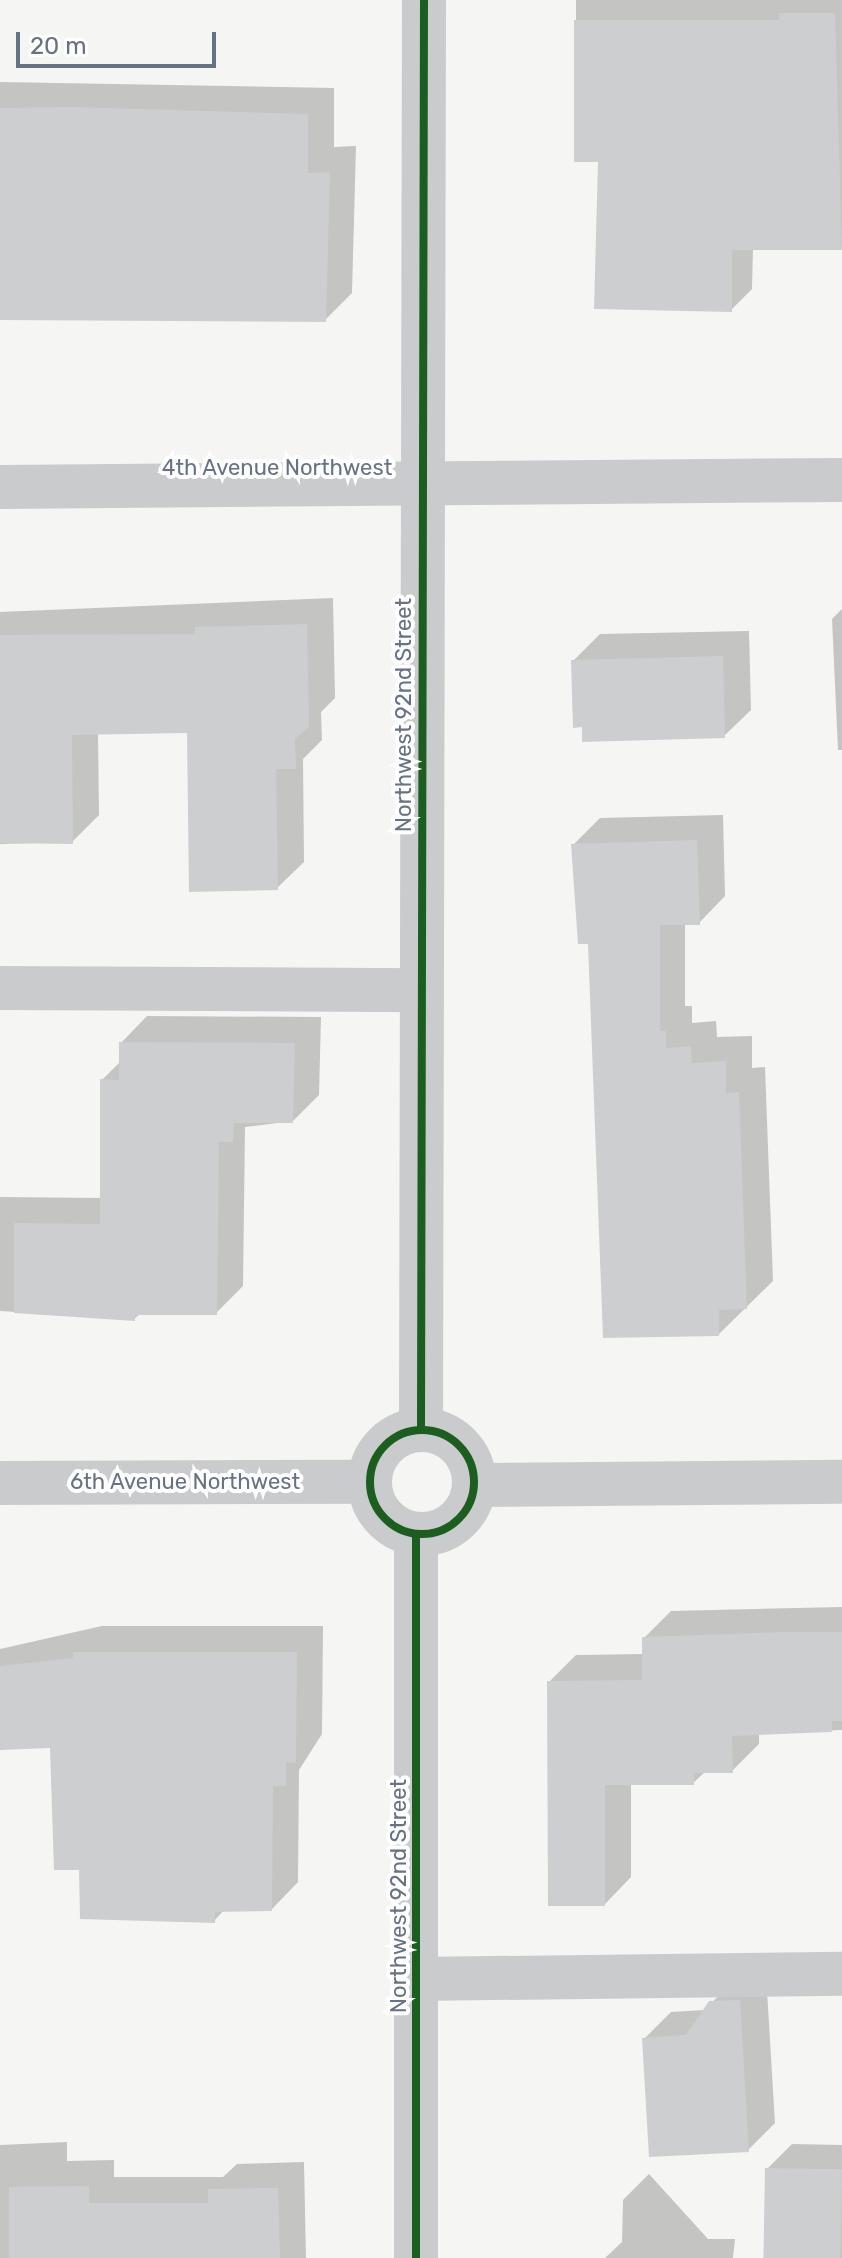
<!DOCTYPE html>
<style>
body{margin:0}
#map{position:relative;width:842px;height:2258px;overflow:hidden;background:#f5f5f4;font-family:Rubik,sans-serif}
div>[style]{position:absolute}
.shadow>*{inset:0;background:#0003}
.building>*{inset:0;background:#cdcecf;transform-origin:0 0}
.minor>*{height:44px;margin:-22px;padding:0 22px;transform-origin:22px;border-radius:22px;background:#cacbcd}
.minor>.ring{margin:-22px;padding:0;box-sizing:content-box;background:none;border:44px solid #cacbcd;border-radius:50%}
.cycleway>*{height:8px;margin:-4px;padding:0 4px;transform-origin:4px;border-radius:4px;background:#1b5e20}
.cycleway>.ring{margin:-4px;padding:0;box-sizing:content-box;background:none;border:8px solid #1b5e20;border-radius:50%}
span{translate:-50% -50%;white-space:nowrap;text-align:center;line-height:1.15;-webkit-text-stroke:8px #fff;paint-order:stroke}
.street-label{font-size:22px;color:#677282}
.scale{position:absolute;left:16px;top:32px;width:200px;height:36px;box-sizing:border-box;border:4px solid #677282;border-top:0;padding-left:10px;font-size:24px;line-height:28px;white-space:nowrap;color:#677282;-webkit-text-stroke:6px #fff;paint-order:stroke}
</style>
<div id="map">
<div class="shadow">
<div style="clip-path:polygon(576px 0,842px 0,842px 248px,753px 248px,752px 289px,731px 310px,600px 160px,576px 160px)"></div>
<div style="clip-path:polygon(0 82px,334px 88px,334px 147px,356px 146px,352px 293px,325px 320px,0 318px)"></div>
<div style="clip-path:polygon(333px 598px,335px 698px,321px 712px,322px 740px,303px 759px,304px 862px,277px 888px,189px 731px,98px 732px,99px 815px,72px 842px,0 844px,0 612px)"></div>
<div style="clip-path:polygon(842px 609px,842px 750px,838px 750px,832px 619px)"></div>
<div style="clip-path:polygon(749px 631px,751px 710px,724px 736px,573px 661px,600px 634px)"></div>
<div style="clip-path:polygon(723px 815px,725px 896px,699px 923px,685px 923px,685px 1006px,692px 1006px,692px 1023px,716px 1021px,717px 1037px,752px 1036px,752px 1068px,765px 1067px,773px 1281px,719px 1334px,590px 942px,573px 845px,600px 818px)"></div>
<div style="clip-path:polygon(147px 1016px,321px 1017px,319px 1095px,293px 1121px,245px 1127px,243px 1286px,216px 1313px,141px 1313px,134px 1319px,0 1311px,0 1197px,102px 1198px,102px 1080px,121px 1061px,121px 1043px)"></div>
<div style="clip-path:polygon(842px 1607px,842px 1730px,759px 1733px,759px 1744px,732px 1771px,706px 1771px,693px 1783px,631px 1783px,631px 1877px,605px 1904px,549px 1682px,576px 1655px,644px 1654px,644px 1638px,671px 1611px)"></div>
<div style="clip-path:polygon(102px 1626px,323px 1626px,322px 1734px,299px 1770px,298px 1882px,272px 1909px,225px 1909px,214px 1921px,81px 1868px,52px 1746px,0 1748px,0 1649px)"></div>
<div style="clip-path:polygon(766px 1974px,775px 2123px,748px 2150px,644px 2039px,671px 2012px,705px 2010px,738px 1975px)"></div>
<div style="clip-path:polygon(67px 2142px,67px 2161px,114px 2160px,114px 2177px,223px 2177px,237px 2164px,304px 2162px,306px 2258px,0 2258px,0 2145px)"></div>
<div style="clip-path:polygon(792px 2144px,842px 2145px,842px 2258px,766px 2258px,767px 2169px)"></div>
<div style="clip-path:polygon(649px 2174px,708px 2239px,735px 2239px,733px 2258px,605px 2258px,622px 2242px,623px 2200px)"></div>
</div>
<div class="building">
<div style="clip-path:polygon(779px 13px,835px 13px,842px 250px,732px 250px,732px 312px,594px 309px,598px 162px,574px 162px,574px 20px,779px 20px)"></div>
<div style="clip-path:polygon(72px 107px,308px 114px,308px 173px,330px 172px,326px 322px,0 320px,0 108px)"></div>
<div style="clip-path:polygon(307px 624px,309px 727px,295px 739px,296px 769px,276px 769px,278px 890px,189px 892px,187px 733px,72px 735px,73px 844px,0 843px,0 635px,195px 634px,195px 627px)"></div>
<div style="clip-path:polygon(723px 656px,725px 738px,582px 742px,582px 727px,573px 728px,571px 660px)"></div>
<div style="clip-path:polygon(697px 840px,700px 925px,660px 925px,660px 1031px,666px 1031px,666px 1048px,691px 1046px,692px 1063px,726px 1061px,726px 1093px,739px 1092px,747px 1309px,719px 1310px,719px 1336px,603px 1338px,588px 944px,578px 944px,571px 844px)"></div>
<div style="clip-path:polygon(119px 1042px,295px 1043px,293px 1123px,234px 1123px,233px 1142px,219px 1142px,217px 1315px,135px 1315px,135px 1321px,14px 1313px,14px 1223px,100px 1224px,100px 1079px,119px 1080px)"></div>
<div style="clip-path:polygon(785px 1632px,842px 1632px,842px 1721px,832px 1721px,832px 1732px,732px 1736px,733px 1773px,694px 1773px,694px 1785px,605px 1785px,605px 1906px,548px 1906px,547px 1681px,642px 1680px,642px 1637px)"></div>
<div style="clip-path:polygon(73px 1652px,297px 1652px,296px 1763px,286px 1762px,286px 1786px,273px 1786px,272px 1911px,215px 1912px,215px 1923px,80px 1919px,79px 1870px,54px 1870px,50px 1748px,0 1750px,0 1666px,73px 1658px)"></div>
<div style="clip-path:polygon(740px 2000px,749px 2152px,649px 2157px,642px 2038px,686px 2035px,709px 2001px)"></div>
<div style="left:765px;top:2168px;width:77px;height:90px;rotate:1deg"></div>
<div style="clip-path:polygon(89px 2186px,89px 2203px,208px 2203px,208px 2189px,278px 2188px,280px 2258px,9px 2258px,9px 2187px)"></div>
</div>
<div class="minor">
<div style="left:0;top:487px;width:842px;rotate:-0.48deg"></div>
<div style="left:0;top:988px;width:421px;rotate:0.3deg"></div>
<div class="ring" style="left:370px;top:1430px;width:60px;height:60px"></div>
<div style="left:421px;top:1430px;width:1430px;rotate:-89.88deg"></div>
<div style="left:0;top:1483px;width:370px;rotate:-0.2deg"></div>
<div style="left:474px;top:1485px;width:368px;rotate:-0.5deg"></div>
<div style="left:417px;top:1979px;width:425px;rotate:-0.7deg"></div>
<div style="left:416px;top:2258px;width:724px;rotate:-90deg"></div>
</div>
<div class="cycleway">
<div class="ring" style="left:370px;top:1430px;width:96px;height:96px"></div>
<div style="left:421px;top:1430px;width:1430px;rotate:-89.88deg"></div>
<div style="left:416px;top:2258px;width:724px;rotate:-90deg"></div>
</div>
<div class="street-label">
<span style="left:277px;top:468px">4th Avenue Northwest</span>
<span style="left:404px;top:715px;rotate:-90deg">Northwest 92nd Street</span>
<span style="left:185px;top:1482px">6th Avenue Northwest</span>
<span style="left:399px;top:1896px;rotate:-90deg">Northwest 92nd Street</span>
</div>
<div class="scale">20 m</div>
</div>
